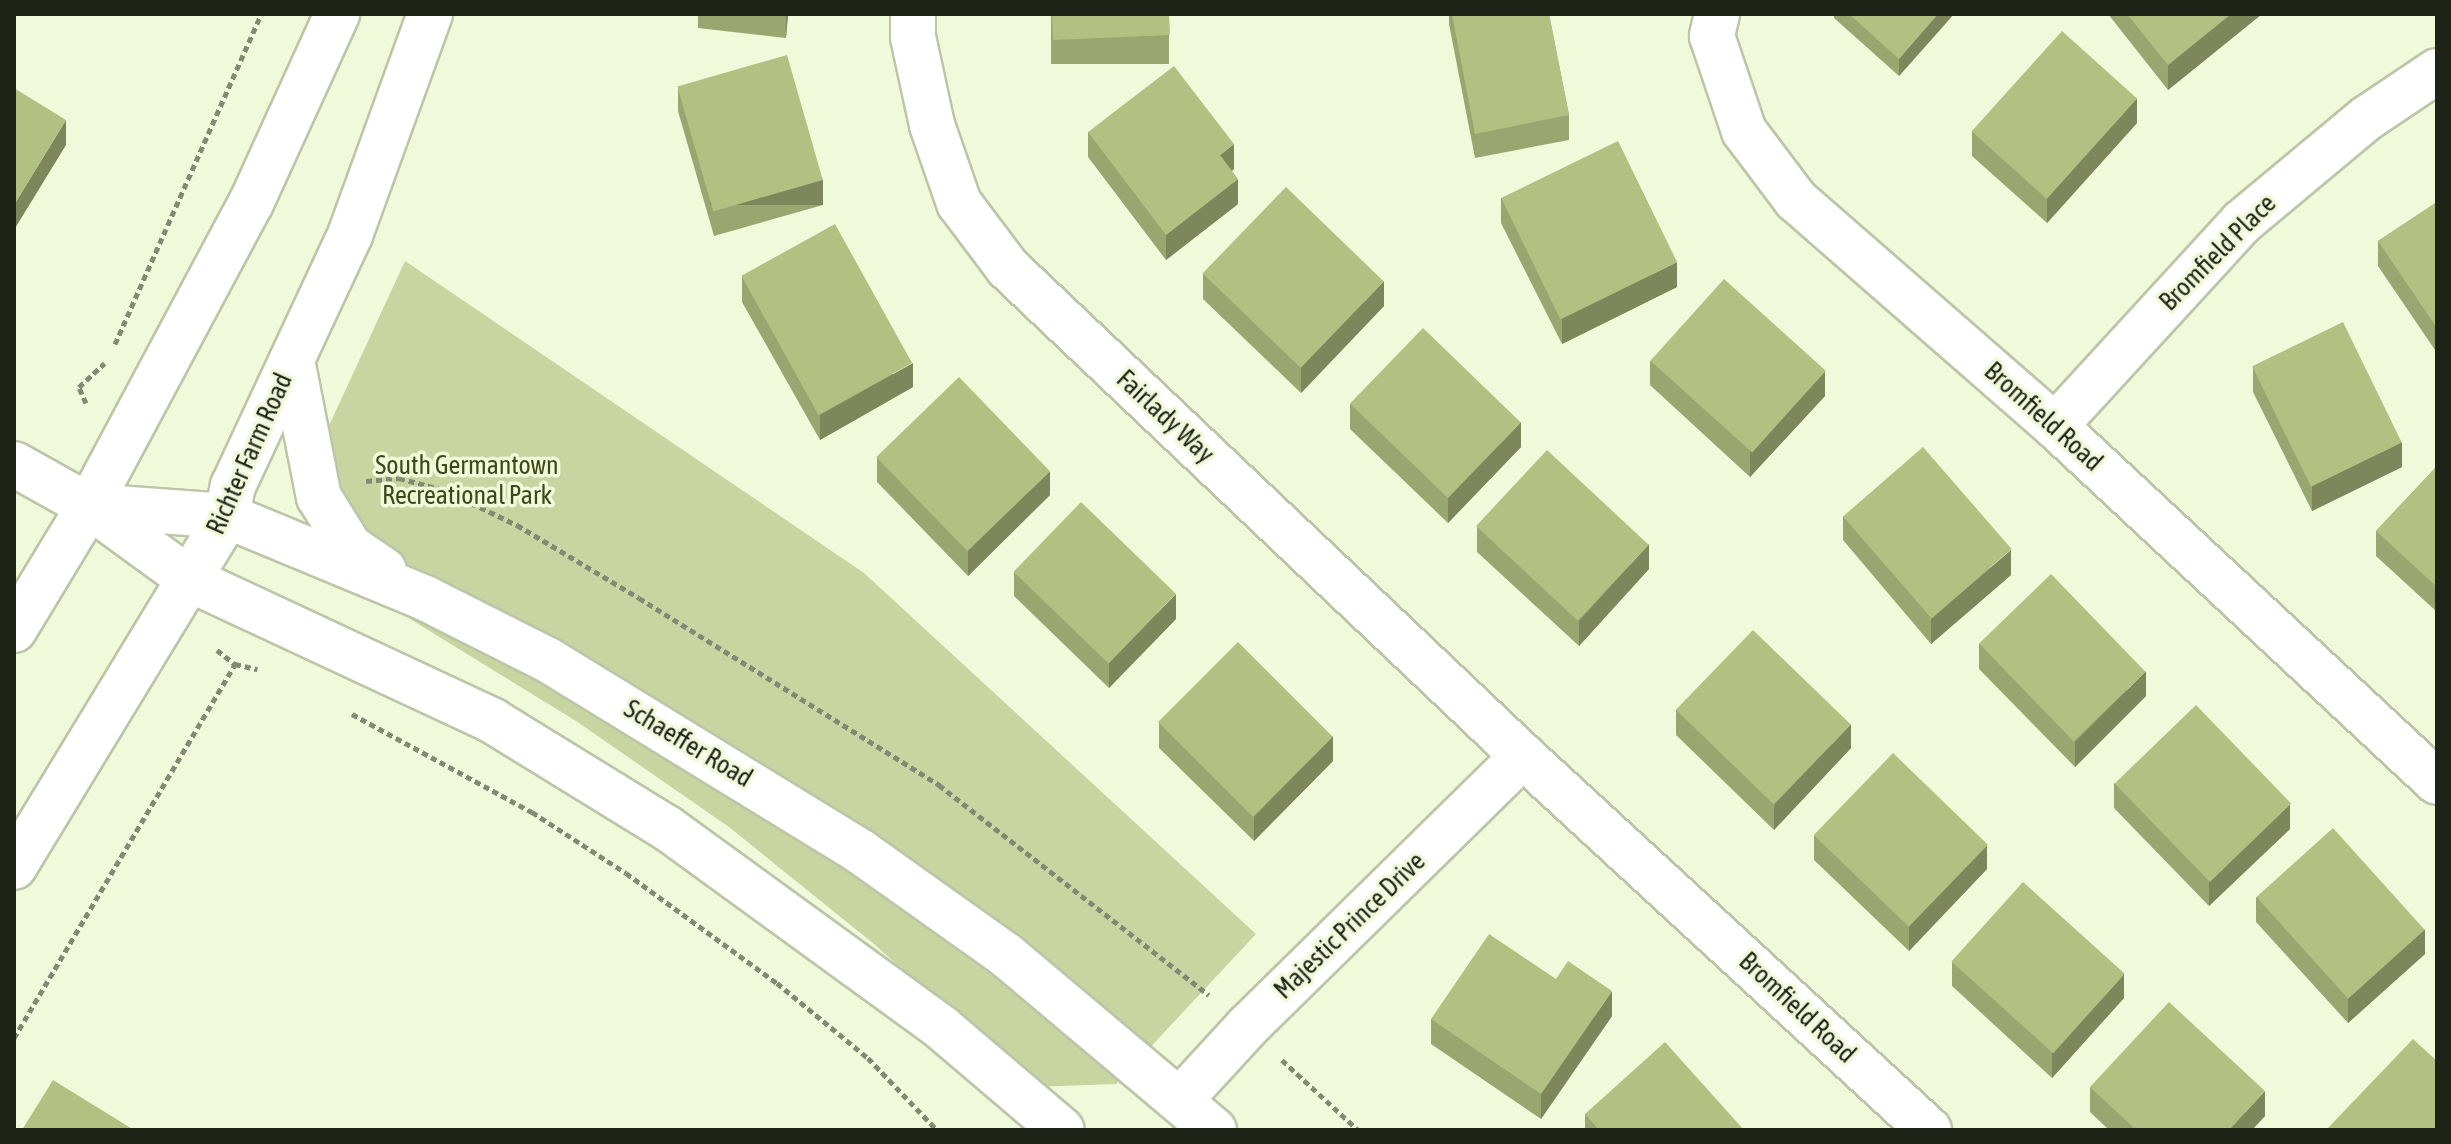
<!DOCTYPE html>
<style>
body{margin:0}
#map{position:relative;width:2451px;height:1144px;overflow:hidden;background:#f1f9db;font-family:"Asap Condensed",sans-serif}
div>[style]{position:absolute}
.green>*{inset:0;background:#c8d5a0}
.path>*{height:5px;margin-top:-2.5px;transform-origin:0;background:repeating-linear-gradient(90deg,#848975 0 6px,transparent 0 10px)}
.roads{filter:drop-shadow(2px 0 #bdc5a8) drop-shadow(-2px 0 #bdc5a8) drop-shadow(0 2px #bdc5a8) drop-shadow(0 -2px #bdc5a8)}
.street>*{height:44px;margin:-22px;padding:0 22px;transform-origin:22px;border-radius:22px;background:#fff}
.secondary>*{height:44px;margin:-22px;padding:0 22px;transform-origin:22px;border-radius:22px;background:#fff}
.wall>*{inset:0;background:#99a670;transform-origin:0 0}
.shaded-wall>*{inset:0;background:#7d875b;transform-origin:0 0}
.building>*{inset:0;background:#b2c182;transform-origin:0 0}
span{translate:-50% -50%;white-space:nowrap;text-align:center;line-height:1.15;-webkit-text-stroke:7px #f1f9db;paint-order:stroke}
.street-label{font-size:26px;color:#1f2217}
.park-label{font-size:26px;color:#3f4819}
.frame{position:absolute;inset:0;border:16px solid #1f2217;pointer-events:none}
</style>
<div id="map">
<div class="green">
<div style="clip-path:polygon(405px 261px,864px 573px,1256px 934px,1116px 1084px,1032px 1087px,874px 944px,729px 827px,576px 721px,329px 569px,303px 482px)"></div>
</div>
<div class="path">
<div style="left:115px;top:344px;width:361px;rotate:-66.1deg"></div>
<div style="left:86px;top:403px;width:17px;rotate:-114deg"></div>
<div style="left:79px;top:387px;width:35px;rotate:-43deg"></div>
<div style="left:366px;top:481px;width:33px;rotate:-5deg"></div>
<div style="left:399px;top:478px;width:47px;rotate:14.9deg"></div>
<div style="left:444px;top:490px;width:81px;rotate:25.6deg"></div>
<div style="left:517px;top:525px;width:142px;rotate:30.9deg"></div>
<div style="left:639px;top:598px;width:354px;rotate:31.9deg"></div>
<div style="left:939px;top:785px;width:342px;rotate:37.9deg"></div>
<div style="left:217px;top:650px;width:23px;rotate:38deg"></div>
<div style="left:235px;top:664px;width:23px;rotate:13deg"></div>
<div style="left:352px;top:714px;width:205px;rotate:28.6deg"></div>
<div style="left:532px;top:812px;width:112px;rotate:33deg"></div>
<div style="left:626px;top:873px;width:187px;rotate:36.1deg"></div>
<div style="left:777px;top:983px;width:118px;rotate:39.5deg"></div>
<div style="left:868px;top:1058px;width:100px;rotate:46.2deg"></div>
<div style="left:14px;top:1038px;width:434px;rotate:-59.4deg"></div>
<div style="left:1282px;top:1060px;width:103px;rotate:42.6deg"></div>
</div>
<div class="roads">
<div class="street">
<div style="left:913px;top:14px;width:23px;rotate:90deg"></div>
<div style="left:913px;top:37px;width:90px;rotate:77.8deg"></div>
<div style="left:932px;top:125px;width:83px;rotate:70.9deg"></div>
<div style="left:959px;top:203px;width:81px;rotate:53deg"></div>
<div style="left:1008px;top:268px;width:709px;rotate:43.46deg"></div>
<div style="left:1523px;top:756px;width:552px;rotate:42.65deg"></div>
<div style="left:1717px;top:14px;width:23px;rotate:103deg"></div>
<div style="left:1712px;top:36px;width:100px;rotate:71.4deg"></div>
<div style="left:1744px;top:131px;width:86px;rotate:53deg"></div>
<div style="left:1796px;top:200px;width:344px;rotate:41.1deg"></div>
<div style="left:2055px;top:426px;width:522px;rotate:42.98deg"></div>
<div style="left:2055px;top:426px;width:277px;rotate:-47.5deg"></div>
<div style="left:2242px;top:222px;width:163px;rotate:-39.8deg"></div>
<div style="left:2367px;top:118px;width:84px;rotate:-33.9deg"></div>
<div style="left:1181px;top:1099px;width:98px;rotate:-47.5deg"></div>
<div style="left:1247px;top:1027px;width:387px;rotate:-44.5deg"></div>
</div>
<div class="secondary">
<div style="left:292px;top:360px;width:140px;rotate:78.9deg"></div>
<div style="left:319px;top:497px;width:59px;rotate:58.2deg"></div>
<div style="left:350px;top:547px;width:41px;rotate:34.1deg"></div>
<div style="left:14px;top:464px;width:86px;rotate:29.2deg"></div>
<div style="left:89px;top:506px;width:124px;rotate:36.1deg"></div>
<div style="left:189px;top:579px;width:336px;rotate:25deg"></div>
<div style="left:493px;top:721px;width:204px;rotate:31.6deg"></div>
<div style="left:667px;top:828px;width:340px;rotate:36deg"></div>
<div style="left:942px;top:1028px;width:157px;rotate:40.4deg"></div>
<div style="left:89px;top:506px;width:138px;rotate:4.1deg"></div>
<div style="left:227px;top:516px;width:214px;rotate:22.5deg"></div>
<div style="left:425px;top:598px;width:138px;rotate:26.8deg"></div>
<div style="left:548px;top:660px;width:367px;rotate:31.5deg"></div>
<div style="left:861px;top:852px;width:178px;rotate:35.4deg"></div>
<div style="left:1006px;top:955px;width:272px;rotate:40.1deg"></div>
<div style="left:14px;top:630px;width:145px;rotate:-58.8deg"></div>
<div style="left:89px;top:506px;width:344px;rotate:-61.9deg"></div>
<div style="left:251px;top:203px;width:208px;rotate:-65.5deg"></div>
<div style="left:14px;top:867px;width:411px;rotate:-58.7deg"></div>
<div style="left:227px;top:516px;width:31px;rotate:-79deg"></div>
<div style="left:233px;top:486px;width:277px;rotate:-65deg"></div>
<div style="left:350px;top:235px;width:235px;rotate:-70.1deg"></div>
</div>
</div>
<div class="wall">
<div style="clip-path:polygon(698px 14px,788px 14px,786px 38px,698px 28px)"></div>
<div style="left:1051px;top:14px;width:118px;height:50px"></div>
<div style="clip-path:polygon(1449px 14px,1549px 14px,1569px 115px,1569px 140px,1475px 158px,1449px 24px)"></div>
<div style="clip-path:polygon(1834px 14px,1954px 14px,1899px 76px,1834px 18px)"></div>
<div style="clip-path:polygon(2108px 14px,2262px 14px,2168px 90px)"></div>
<div style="clip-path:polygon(678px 87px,823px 205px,714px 236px,678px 111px)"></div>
<div style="clip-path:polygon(2137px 123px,2047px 223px,1972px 156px,1972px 131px)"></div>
<div style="clip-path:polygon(1088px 132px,1234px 169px,1232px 171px,1238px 204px,1166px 260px,1088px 157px)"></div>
<div style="clip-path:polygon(1501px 198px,1677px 287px,1562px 344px,1501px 223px)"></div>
<div style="clip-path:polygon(2437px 202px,2437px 353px,2378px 266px,2378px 241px)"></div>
<div style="clip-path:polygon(1203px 274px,1384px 306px,1301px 393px,1203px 299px)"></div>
<div style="clip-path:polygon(742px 277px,913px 387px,820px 440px,742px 302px)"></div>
<div style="clip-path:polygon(1650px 361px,1825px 396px,1750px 477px,1650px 385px)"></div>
<div style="clip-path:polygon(2253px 367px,2402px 467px,2312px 511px,2253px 392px)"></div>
<div style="clip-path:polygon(1350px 404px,1521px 447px,1448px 523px,1350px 429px)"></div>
<div style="clip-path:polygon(877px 457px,1050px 495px,968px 576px,877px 482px)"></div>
<div style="clip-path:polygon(2437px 466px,2437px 612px,2376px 556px,2376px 531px)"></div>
<div style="clip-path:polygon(1843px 516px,2011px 575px,1931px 644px,1843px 540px)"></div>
<div style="clip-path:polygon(1477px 527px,1649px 569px,1579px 646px,1477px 552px)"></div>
<div style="clip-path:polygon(1014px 572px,1176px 619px,1109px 688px,1014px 596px)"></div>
<div style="clip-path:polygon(1979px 644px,2146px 696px,2075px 767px,1979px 669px)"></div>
<div style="clip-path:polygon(1676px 710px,1851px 748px,1774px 830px,1676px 735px)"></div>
<div style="clip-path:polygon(1159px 723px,1333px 761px,1254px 841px,1159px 748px)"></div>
<div style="clip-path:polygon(2114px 783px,2290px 829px,2209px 906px,2114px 808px)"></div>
<div style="clip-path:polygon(1814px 835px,1987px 869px,1909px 951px,1814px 860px)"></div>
<div style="clip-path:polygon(2256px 897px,2425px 954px,2348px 1023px,2256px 922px)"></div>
<div style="clip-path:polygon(1952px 962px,2124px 998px,2052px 1078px,1952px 986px)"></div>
<div style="clip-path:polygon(1612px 1016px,1541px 1119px,1431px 1044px,1431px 1019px)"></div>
<div style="clip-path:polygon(2090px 1087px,2265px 1116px,2252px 1130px,2109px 1130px,2090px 1112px)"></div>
<div style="clip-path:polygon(1585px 1114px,1744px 1130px,1585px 1130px)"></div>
</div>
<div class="shaded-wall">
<div style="clip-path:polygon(786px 14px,788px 14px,786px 38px)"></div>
<div style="clip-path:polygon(1938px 14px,1954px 14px,1899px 76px,1899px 59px)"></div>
<div style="clip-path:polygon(2231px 14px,2262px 14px,2168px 90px,2168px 65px)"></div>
<div style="clip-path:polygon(2137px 98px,2137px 123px,2047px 223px,2047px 198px)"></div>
<div style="clip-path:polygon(66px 120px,66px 145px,14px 230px,14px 205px)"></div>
<div style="clip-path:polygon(1234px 144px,1234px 169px,1220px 179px,1220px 155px)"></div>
<div style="clip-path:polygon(1238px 179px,1238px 204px,1166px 260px,1166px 235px)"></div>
<div style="left:823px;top:180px;width:25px;height:113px;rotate:90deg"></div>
<div style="clip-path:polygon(1677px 262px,1677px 287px,1562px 344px,1562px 319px)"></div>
<div style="clip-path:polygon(1384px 281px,1384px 306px,1301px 393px,1301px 368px)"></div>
<div style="clip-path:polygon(913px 363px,913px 387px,820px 440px,820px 415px)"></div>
<div style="clip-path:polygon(1825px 371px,1825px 396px,1750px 477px,1750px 452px)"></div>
<div style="clip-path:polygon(1521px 422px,1521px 447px,1448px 523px,1448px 498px)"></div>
<div style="clip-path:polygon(2402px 442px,2402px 467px,2312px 511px,2312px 486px)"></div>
<div style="clip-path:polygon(1050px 471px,1050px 495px,968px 576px,968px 551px)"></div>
<div style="clip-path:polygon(1649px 544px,1649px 569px,1579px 646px,1579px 621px)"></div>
<div style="clip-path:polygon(2011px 550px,2011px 575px,1931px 644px,1931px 619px)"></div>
<div style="clip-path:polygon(1176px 594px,1176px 619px,1109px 688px,1109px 663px)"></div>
<div style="clip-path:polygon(2146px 671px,2146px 696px,2075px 767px,2075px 742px)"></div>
<div style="clip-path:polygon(1851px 724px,1851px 748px,1774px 830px,1774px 805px)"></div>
<div style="clip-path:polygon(1333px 736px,1333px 761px,1254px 841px,1254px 817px)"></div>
<div style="clip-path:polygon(2290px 804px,2290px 829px,2209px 906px,2209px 882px)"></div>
<div style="clip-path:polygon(1987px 845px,1987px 869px,1909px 951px,1909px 926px)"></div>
<div style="clip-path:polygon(2425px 929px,2425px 954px,2348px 1023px,2348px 998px)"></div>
<div style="clip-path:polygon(2124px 974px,2124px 998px,2052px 1078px,2052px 1053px)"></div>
<div style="clip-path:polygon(1612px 991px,1612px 1016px,1541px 1119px,1541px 1094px)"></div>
<div style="clip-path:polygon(2265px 1091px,2265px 1116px,2252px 1130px,2229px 1130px)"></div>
</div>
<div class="building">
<div style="clip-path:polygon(1052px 14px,1169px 14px,1170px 35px,1053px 40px)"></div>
<div style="clip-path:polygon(1452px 14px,1549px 14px,1569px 115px,1475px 134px)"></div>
<div style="clip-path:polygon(1849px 14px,1938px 14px,1899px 59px)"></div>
<div style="clip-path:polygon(2127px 14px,2231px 14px,2168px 65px)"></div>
<div style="left:2062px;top:31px;width:101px;height:135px;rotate:42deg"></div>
<div style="left:787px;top:55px;width:130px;height:114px;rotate:74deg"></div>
<div style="clip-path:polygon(1174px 66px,1234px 144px,1220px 155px,1238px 179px,1166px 235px,1088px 132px)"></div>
<div style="clip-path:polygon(14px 88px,66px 120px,14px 205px)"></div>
<div style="left:1618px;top:141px;width:135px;height:130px;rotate:64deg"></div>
<div style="left:1286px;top:187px;width:136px;height:120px;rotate:44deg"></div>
<div style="clip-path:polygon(2437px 202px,2437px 328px,2378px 241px)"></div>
<div style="left:835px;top:224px;width:159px;height:107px;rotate:61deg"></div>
<div style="left:1724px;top:279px;width:137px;height:110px;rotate:42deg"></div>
<div style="left:2343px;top:322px;width:134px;height:101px;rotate:64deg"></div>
<div style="left:1423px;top:328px;width:136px;height:105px;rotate:44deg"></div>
<div style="left:959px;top:377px;width:131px;height:115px;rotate:46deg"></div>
<div style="left:1923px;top:447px;width:135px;height:106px;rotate:49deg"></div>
<div style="left:1547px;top:450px;width:139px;height:104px;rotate:43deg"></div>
<div style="clip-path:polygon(2437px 466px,2437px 587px,2376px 531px)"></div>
<div style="left:1081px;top:502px;width:132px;height:97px;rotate:44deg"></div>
<div style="left:2051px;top:574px;width:136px;height:100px;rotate:46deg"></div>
<div style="left:1753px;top:630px;width:136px;height:111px;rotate:44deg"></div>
<div style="left:1238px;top:642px;width:134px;height:113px;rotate:45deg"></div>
<div style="left:2196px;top:705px;width:137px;height:113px;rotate:46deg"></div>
<div style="left:1893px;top:753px;width:132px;height:114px;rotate:44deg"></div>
<div style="left:2333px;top:828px;width:137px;height:103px;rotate:48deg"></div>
<div style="left:2023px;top:882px;width:137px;height:107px;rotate:42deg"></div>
<div style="clip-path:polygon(1489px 934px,1556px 979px,1568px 961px,1612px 991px,1541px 1094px,1431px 1019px)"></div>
<div style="clip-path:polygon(2169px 1002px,2265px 1091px,2229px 1130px,2136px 1130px,2090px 1087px)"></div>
<div style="clip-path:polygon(2413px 1039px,2437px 1061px,2437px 1130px,2326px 1130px)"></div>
<div style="clip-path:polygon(1665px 1042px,1744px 1130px,1599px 1130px,1585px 1114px)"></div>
<div style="clip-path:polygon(53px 1080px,134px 1130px,22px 1130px)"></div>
</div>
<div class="street-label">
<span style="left:2218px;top:253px;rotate:-45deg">Bromfield Place</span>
<span style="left:1165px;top:417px;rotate:43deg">Fairlady Way</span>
<span style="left:2043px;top:417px;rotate:42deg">Bromfield Road</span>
<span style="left:250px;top:454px;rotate:-66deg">Richter Farm Road</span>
<span style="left:688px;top:744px;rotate:31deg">Schaeffer Road</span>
<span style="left:1350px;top:926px;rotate:-44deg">Majestic Prince Drive</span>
<span style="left:1797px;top:1008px;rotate:43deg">Bromfield Road</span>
</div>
<div class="park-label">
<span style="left:467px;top:481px">South Germantown<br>Recreational Park</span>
</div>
<div class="frame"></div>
</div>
